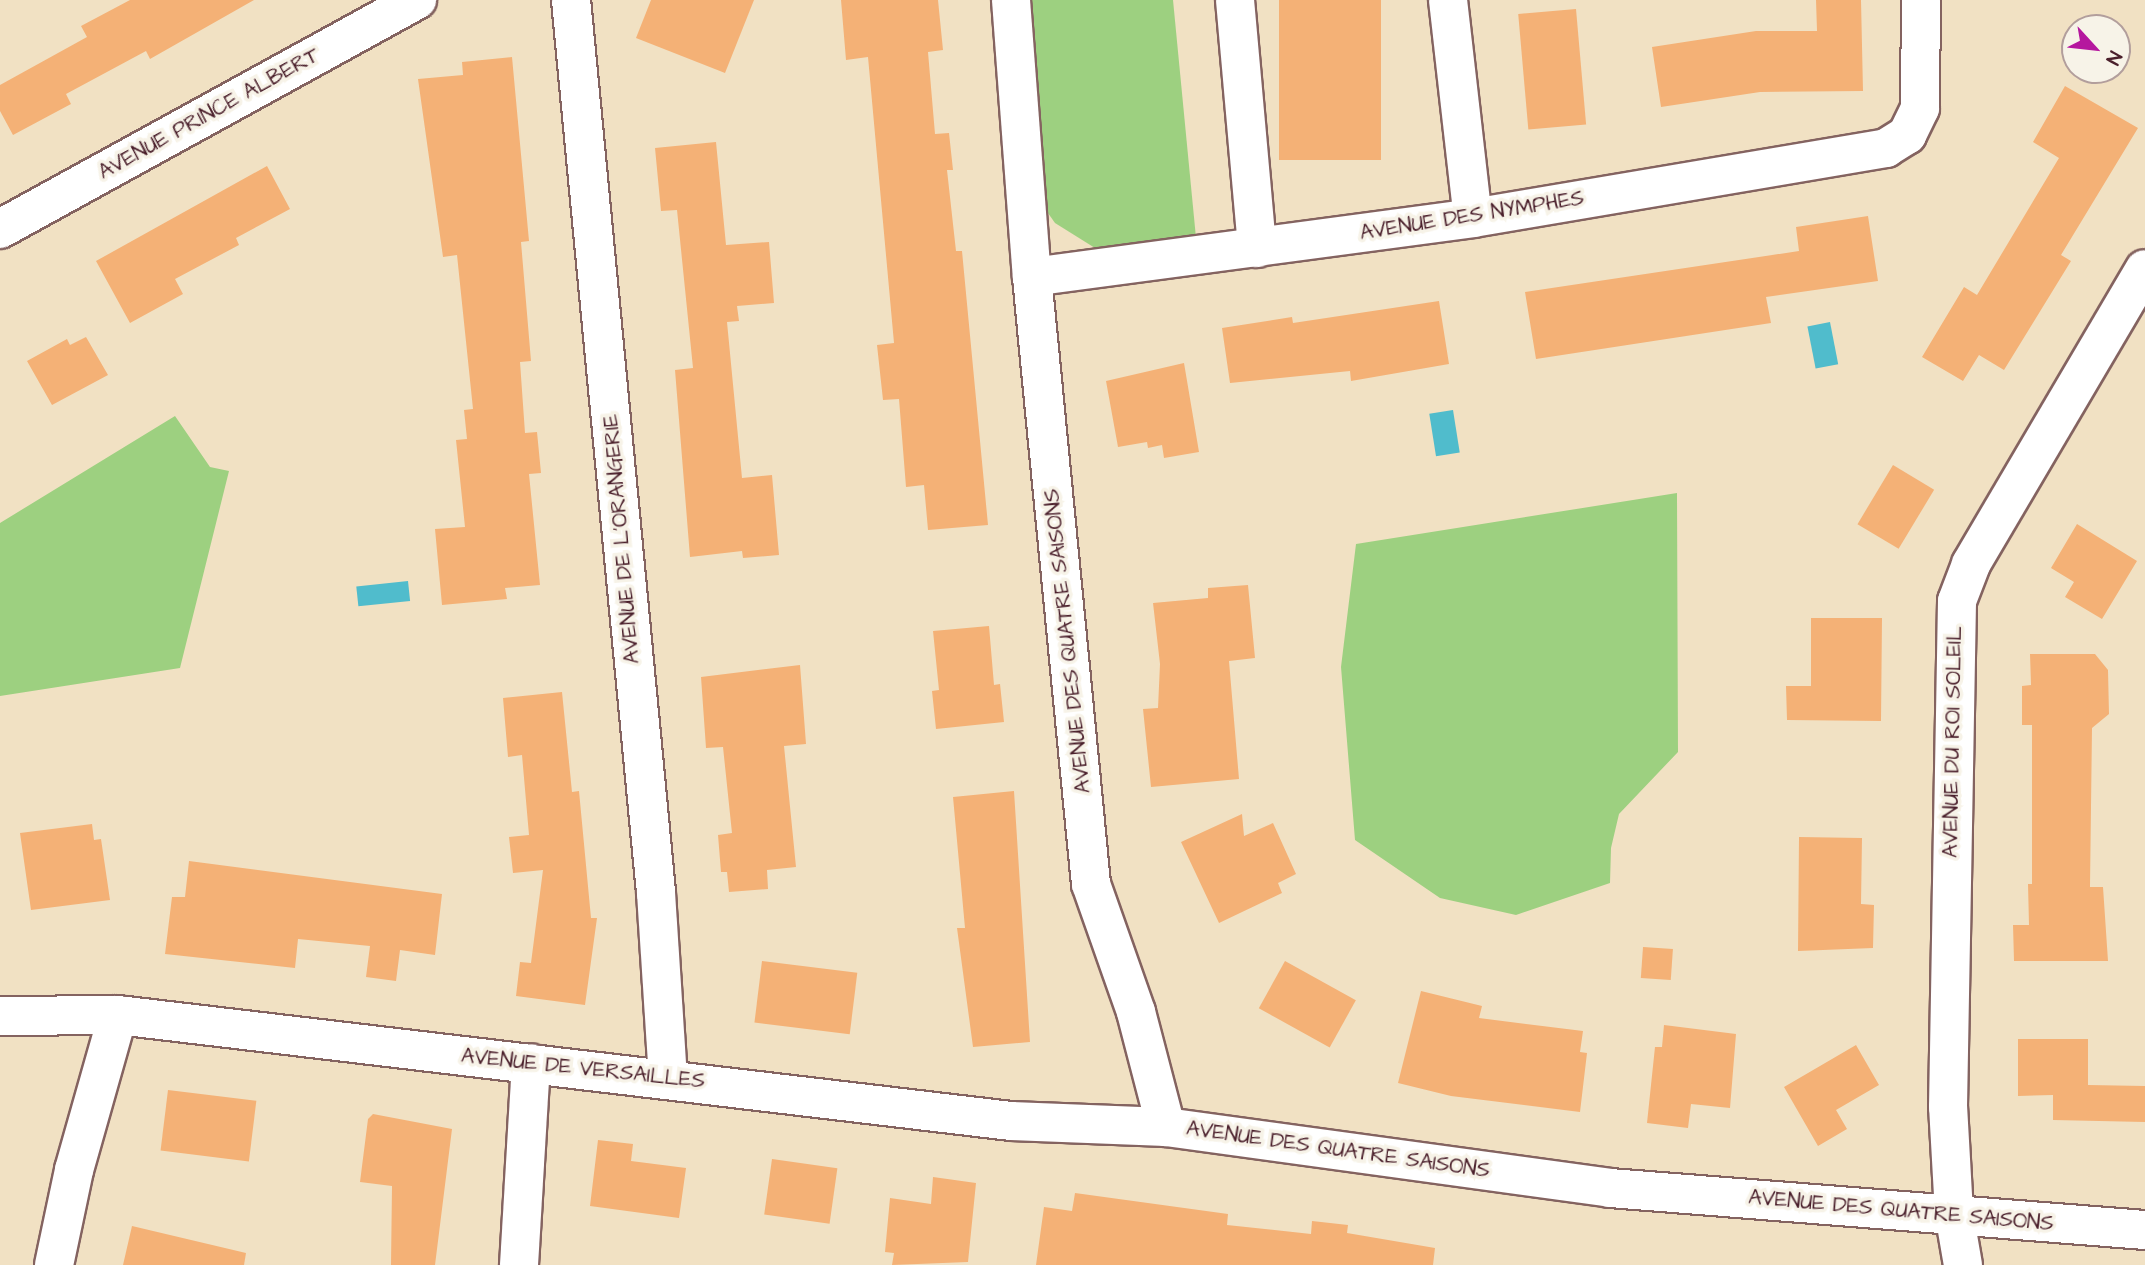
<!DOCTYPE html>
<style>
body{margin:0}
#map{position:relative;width:2145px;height:1265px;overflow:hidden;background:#f1e1c3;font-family:"Architects Daughter",sans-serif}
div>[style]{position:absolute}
.green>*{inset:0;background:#9dd080}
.water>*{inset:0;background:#50bccc;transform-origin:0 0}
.building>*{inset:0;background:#f4b176;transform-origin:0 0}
.roads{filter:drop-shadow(2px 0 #846360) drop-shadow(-2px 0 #846360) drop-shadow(0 2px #846360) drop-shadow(0 -2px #846360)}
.minor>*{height:38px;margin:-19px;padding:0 19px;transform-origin:19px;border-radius:19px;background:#fff}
span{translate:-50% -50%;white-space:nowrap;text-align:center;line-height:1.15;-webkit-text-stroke:7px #f7f3e8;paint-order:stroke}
.street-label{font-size:21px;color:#4a1f2b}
.north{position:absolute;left:2061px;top:14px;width:70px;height:70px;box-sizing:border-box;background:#f7f3e8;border:2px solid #b29e9c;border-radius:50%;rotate:117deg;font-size:19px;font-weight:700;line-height:28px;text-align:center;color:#4a1f2b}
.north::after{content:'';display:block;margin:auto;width:24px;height:32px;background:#b5179e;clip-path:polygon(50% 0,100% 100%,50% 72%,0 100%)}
</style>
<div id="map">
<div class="green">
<div style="clip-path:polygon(1021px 0,1173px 0,1196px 238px,1115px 250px,1095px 248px,1055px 223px,1043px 206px)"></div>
<div style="clip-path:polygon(175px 416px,210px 467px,229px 471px,180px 668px,0 696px,0 523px)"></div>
<div style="clip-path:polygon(1677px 493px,1678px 752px,1619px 814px,1611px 848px,1610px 883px,1516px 915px,1440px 898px,1355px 840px,1341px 667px,1356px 544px)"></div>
</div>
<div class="water">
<div style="left:1830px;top:322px;width:43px;height:23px;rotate:79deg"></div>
<div style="left:1453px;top:410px;width:43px;height:24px;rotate:81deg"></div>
<div style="left:408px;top:581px;width:20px;height:52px;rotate:84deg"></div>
</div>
<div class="building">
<div style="clip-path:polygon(130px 0,254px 0,150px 59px,146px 51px,66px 94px,71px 104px,13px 135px,0 111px,0 85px,87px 37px,81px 26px)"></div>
<div style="clip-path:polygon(651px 0,754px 0,725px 73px,636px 38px)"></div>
<div style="clip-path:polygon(841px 0,938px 0,943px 50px,928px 52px,935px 134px,949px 133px,953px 170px,947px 170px,956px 251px,962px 251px,988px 525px,928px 530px,924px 485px,906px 487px,899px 399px,883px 400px,877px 345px,894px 343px,868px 57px,846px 60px)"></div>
<div style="left:1279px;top:0;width:102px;height:160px"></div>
<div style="clip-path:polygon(1816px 0,1861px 0,1863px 91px,1760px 92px,1661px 107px,1652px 47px,1756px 31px,1817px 31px)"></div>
<div style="left:1576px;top:9px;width:116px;height:58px;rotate:85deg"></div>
<div style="clip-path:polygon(512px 57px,529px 241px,521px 242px,531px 361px,520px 362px,525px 433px,537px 432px,541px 473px,529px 474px,540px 585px,505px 588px,507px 599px,442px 605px,435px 529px,465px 527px,456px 440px,467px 439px,464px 410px,473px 409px,457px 255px,443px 257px,418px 79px,463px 75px,462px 62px)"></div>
<div style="clip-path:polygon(2065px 86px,2138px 128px,2061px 255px,2071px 261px,2004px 370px,1979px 355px,1963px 381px,1922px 357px,1964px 287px,1977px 295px,2059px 158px,2033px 142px)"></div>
<div style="clip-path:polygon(716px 142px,726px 245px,769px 242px,774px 303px,737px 306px,739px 321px,727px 322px,742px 478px,772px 475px,779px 555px,743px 558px,742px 551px,690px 557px,675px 370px,693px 368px,677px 210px,661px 211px,655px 148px)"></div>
<div style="clip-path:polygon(267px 166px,290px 209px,236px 238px,239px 245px,175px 279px,183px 294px,130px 323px,96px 261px)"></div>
<div style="clip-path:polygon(1868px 216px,1878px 281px,1766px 297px,1771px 323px,1536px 359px,1525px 292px,1799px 251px,1796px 227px)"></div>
<div style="clip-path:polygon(1439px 301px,1449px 364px,1351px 381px,1350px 371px,1230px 383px,1222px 328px,1292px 317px,1293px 323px)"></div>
<div style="clip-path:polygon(86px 337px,108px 375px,52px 405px,27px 361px,67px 339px,70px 345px)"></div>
<div style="clip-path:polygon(1184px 363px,1199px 452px,1164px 458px,1162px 445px,1148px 448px,1147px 442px,1118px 447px,1106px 381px)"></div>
<div style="left:1893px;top:465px;width:48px;height:69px;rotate:31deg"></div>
<div style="clip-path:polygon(2077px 524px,2137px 561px,2102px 619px,2065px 597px,2074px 582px,2051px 568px)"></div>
<div style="clip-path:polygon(1248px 585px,1255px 658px,1229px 661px,1239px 779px,1151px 787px,1143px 709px,1158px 708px,1160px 664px,1153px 603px,1208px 598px,1208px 588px)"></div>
<div style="clip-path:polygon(1811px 618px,1882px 618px,1881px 721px,1787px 720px,1786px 686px,1811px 686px)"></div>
<div style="clip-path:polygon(989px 626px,994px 685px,1000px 684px,1004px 722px,936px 729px,932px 691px,939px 690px,933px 631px)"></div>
<div style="clip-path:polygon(2030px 654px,2095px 654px,2108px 670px,2109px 714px,2092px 728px,2090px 887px,2103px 887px,2108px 961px,2014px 961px,2013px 925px,2029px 925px,2028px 884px,2032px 884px,2032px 725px,2022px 725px,2022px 686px,2031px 685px)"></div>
<div style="clip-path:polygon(800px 665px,806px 744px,784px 746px,796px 867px,767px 870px,768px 889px,729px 892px,727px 872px,721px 872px,718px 835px,732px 833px,723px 747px,706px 748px,701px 677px)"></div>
<div style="clip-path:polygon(562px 692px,572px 792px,579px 791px,591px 918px,597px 918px,585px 1005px,516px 996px,520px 962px,531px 963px,543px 870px,513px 873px,509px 837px,529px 835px,522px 755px,508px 757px,503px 698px)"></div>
<div style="clip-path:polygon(1014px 791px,1030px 1042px,973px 1047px,957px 928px,965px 928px,953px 797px)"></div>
<div style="clip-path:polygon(1242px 814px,1244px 836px,1273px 823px,1296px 874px,1278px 883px,1282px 893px,1219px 923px,1181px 842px)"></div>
<div style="clip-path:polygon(92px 824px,94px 840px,101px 839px,110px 900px,31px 910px,20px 833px)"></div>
<div style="clip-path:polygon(1799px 837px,1862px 838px,1861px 904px,1874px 905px,1873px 948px,1798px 951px)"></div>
<div style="clip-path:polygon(189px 861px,442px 894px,435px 955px,400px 950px,396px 981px,366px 977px,370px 946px,298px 939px,295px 968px,165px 954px,172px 897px,185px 897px)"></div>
<div style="left:1643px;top:947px;width:30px;height:31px;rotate:4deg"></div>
<div style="left:762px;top:961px;width:96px;height:62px;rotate:7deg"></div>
<div style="left:1285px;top:961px;width:81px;height:54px;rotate:29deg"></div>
<div style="clip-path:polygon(1421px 991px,1482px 1006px,1479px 1018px,1583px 1031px,1580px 1052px,1587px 1053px,1580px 1112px,1451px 1096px,1398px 1083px)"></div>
<div style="clip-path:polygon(1664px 1025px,1736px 1034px,1730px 1108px,1691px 1104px,1688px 1128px,1647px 1123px,1655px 1047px,1662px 1047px)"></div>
<div style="clip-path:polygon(2018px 1039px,2088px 1039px,2088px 1085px,2145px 1086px,2145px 1122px,2053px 1120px,2053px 1095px,2018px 1096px)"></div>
<div style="clip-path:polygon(1856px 1045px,1879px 1085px,1836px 1110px,1847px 1129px,1818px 1146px,1784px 1087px)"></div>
<div style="left:168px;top:1090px;width:89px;height:61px;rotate:7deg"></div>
<div style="clip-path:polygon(373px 1114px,452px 1129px,435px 1265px,391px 1265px,392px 1186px,360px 1182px,368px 1119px)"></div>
<div style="clip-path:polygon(598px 1140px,633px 1144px,631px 1161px,686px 1168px,679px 1218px,590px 1206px)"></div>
<div style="left:772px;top:1159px;width:66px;height:56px;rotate:8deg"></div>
<div style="clip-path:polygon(933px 1177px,976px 1183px,968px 1262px,892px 1265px,894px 1253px,885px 1252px,890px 1198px,931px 1204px)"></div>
<div style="clip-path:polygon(1075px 1193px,1228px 1214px,1227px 1225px,1311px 1234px,1312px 1221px,1348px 1225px,1347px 1233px,1435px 1248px,1433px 1265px,1036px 1265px,1044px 1207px,1072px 1211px)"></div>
<div style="clip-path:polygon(132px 1226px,246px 1253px,244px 1265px,123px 1265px)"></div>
</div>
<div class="roads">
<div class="minor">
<div style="left:571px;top:0;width:897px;rotate:84.56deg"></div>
<div style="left:656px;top:893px;width:185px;rotate:86.3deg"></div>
<div style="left:1011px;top:0;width:278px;rotate:85.7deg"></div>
<div style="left:1032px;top:277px;width:610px;rotate:84.45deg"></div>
<div style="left:1091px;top:884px;width:136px;rotate:70.6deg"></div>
<div style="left:1136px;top:1012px;width:119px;rotate:75.4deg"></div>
<div style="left:1235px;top:0;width:249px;rotate:84.9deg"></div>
<div style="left:1448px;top:0;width:219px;rotate:83.5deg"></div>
<div style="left:0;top:229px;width:476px;rotate:-28.8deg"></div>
<div style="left:1032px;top:277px;width:445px;rotate:-7.6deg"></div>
<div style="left:1473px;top:218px;width:419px;rotate:-9.6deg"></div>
<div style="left:1886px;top:148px;width:25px;rotate:-32deg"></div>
<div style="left:1907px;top:135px;width:30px;rotate:-64deg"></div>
<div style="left:1920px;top:108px;width:108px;rotate:-89.5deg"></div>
<div style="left:0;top:1016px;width:118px;rotate:-0.5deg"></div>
<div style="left:118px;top:1015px;width:899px;rotate:6.77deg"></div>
<div style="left:1011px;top:1121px;width:155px;rotate:2.2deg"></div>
<div style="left:1166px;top:1127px;width:448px;rotate:7.8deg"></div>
<div style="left:1610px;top:1188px;width:537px;rotate:4.49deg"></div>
<div style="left:54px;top:1265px;width:97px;rotate:-78.1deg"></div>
<div style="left:74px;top:1170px;width:161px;rotate:-74.2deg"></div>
<div style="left:519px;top:1265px;width:202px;rotate:-86.6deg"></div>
<div style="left:1963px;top:1265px;width:53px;rotate:-99.8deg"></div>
<div style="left:1954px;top:1213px;width:106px;rotate:-93.2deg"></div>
<div style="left:1948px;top:1107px;width:506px;rotate:-88.98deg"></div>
<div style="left:1957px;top:601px;width:40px;rotate:-69deg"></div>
<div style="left:1971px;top:564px;width:342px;rotate:-59.5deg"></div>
</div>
</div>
<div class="street-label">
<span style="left:209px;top:114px;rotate:-29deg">AVENUE PRINCE ALBERT</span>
<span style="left:1472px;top:216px;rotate:-9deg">AVENUE DES NYMPHES</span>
<span style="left:622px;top:539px;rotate:-95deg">AVENUE DE L'ORANGERIE</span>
<span style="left:1068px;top:641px;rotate:-96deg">AVENUE DES QUATRE SAISONS</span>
<span style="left:1953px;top:742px;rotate:-89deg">AVENUE DU ROI SOLEIL</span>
<span style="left:583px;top:1069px;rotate:6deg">AVENUE DE VERSAILLES</span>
<span style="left:1338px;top:1150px;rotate:8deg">AVENUE DES QUATRE SAISONS</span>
<span style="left:1901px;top:1211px;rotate:5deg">AVENUE DES QUATRE SAISONS</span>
</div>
<div class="north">N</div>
</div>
